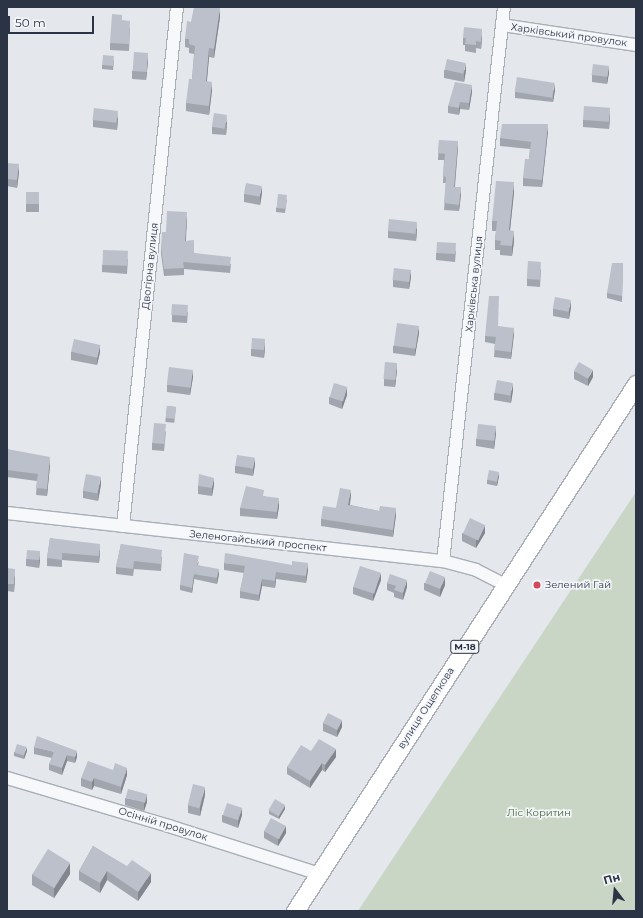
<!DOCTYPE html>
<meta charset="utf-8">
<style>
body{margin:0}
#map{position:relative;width:643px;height:918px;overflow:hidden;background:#e4e7ec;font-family:Montserrat,sans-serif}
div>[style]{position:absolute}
.green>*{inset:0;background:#c9d6c5}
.roads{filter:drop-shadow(1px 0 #a9aeb7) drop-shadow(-1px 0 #a9aeb7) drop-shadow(0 1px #a9aeb7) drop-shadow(0 -1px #a9aeb7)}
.minor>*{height:12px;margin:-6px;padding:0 6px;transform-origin:6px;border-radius:6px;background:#f7f8fa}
.highway>*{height:17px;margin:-8.5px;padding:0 8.5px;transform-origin:8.5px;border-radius:8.5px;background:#fff}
.wall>*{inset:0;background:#a1a5ae;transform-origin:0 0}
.shaded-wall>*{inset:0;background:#83868d}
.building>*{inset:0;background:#bbc0ca;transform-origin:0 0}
.dots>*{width:11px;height:11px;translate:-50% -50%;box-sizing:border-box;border:2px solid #f4f6f9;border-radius:50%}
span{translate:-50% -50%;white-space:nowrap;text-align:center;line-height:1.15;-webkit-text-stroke:3px #f4f6f9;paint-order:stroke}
.shield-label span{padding:1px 3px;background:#f4f6f9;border:1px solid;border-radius:3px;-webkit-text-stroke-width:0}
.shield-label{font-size:9px;color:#2b3445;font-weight:700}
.street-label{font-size:10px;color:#2b3445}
.poi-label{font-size:10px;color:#2b3445}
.left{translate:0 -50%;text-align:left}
.park-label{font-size:10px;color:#3f6138}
.frame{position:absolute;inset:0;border:8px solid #2b3445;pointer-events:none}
.north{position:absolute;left:595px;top:870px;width:40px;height:40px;-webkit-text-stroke:3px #f4f6f9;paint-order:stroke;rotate:344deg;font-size:11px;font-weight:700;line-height:16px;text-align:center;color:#2b3445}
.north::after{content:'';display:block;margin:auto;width:14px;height:18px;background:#2b3445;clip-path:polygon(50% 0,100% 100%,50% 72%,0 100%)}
.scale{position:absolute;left:8px;top:16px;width:86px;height:18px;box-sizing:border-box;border:2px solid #2b3445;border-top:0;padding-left:5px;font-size:12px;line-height:14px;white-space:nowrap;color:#2b3445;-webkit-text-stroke:3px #f4f6f9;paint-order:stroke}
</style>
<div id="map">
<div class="green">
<div style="clip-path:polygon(636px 492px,636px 911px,358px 911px)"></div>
</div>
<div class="roads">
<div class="minor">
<div style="left:502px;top:25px;width:135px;rotate:8.5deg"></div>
<div style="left:7px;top:513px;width:439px;rotate:6.3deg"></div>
<div style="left:443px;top:561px;width:34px;rotate:15deg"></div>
<div style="left:476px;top:570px;width:33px;rotate:27deg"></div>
<div style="left:123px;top:526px;width:522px;rotate:-84.06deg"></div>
<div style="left:443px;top:561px;width:557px;rotate:-83.72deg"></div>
<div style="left:7px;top:778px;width:169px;rotate:16.5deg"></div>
<div style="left:169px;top:826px;width:157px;rotate:17.7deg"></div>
</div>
<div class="highway">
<div style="left:295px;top:911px;width:628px;rotate:-57.09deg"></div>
</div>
</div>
<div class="wall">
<div style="clip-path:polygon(217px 7px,220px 17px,214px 58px,209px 57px,207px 81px,212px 90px,209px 115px,186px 111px,186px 103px,192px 79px,194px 54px,189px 53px,189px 48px,185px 47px,185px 39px,191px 22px)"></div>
<div style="clip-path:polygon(636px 10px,636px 22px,635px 22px,635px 15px)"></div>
<div style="clip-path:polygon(122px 20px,130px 28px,129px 51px,110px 50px,110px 43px)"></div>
<div style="clip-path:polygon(482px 37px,481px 49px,476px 48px,476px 53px,465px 51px,465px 45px,463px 45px,463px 38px)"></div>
<div style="clip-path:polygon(114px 60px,113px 70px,102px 69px,102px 65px)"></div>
<div style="clip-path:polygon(148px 61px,146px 80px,132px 79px,132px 71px)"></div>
<div style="clip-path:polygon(444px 70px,466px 70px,464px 82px,444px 78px)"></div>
<div style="clip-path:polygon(609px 73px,607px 84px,592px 82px,592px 75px)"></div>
<div style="clip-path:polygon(555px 90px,553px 102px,515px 98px,515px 92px)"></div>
<div style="clip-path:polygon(472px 92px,469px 110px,460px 109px,459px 115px,448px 113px,448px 106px)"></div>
<div style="clip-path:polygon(610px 115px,609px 129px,583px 127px,583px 120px)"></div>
<div style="clip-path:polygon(118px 118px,117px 130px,93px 127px,93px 120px)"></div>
<div style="clip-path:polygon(227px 122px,226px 135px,212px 134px,212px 127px)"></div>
<div style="clip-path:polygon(548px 131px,542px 187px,523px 186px,523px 178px,529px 159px,530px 149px,500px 146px,500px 138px)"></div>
<div style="clip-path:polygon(439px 140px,458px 147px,455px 187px,461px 194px,459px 211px,444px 210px,446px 183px,443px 183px,444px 160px,438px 160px)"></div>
<div style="clip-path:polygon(7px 163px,19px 172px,17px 188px,7px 186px)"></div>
<div style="left:26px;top:192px;width:13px;height:20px"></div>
<div style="clip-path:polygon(514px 192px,510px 230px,514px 241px,512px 256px,500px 255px,500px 250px,495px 250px,495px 240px,496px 231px,492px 231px,492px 221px)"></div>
<div style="clip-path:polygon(262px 193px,260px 205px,244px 202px,244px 194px)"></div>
<div style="clip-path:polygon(287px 199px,285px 213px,276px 212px,276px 208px)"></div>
<div style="clip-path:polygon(187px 219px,186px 241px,194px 253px,231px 264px,230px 273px,184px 269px,184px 275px,164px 276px,161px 254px,161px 247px,166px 232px)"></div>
<div style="clip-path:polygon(417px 229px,416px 241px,388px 238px,388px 231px)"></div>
<div style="clip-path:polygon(456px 251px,455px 262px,436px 260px,436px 253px)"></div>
<div style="clip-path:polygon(128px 259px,127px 274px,102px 272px,102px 265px)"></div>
<div style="clip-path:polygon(623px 263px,622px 302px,607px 298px,607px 293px)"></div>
<div style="clip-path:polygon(541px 269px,540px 287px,527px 286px,527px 279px)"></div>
<div style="clip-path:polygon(411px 277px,409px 289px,393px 287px,393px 280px)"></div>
<div style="clip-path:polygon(571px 307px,569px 319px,553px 316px,553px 309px)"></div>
<div style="clip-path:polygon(188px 312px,187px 323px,172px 322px,172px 315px)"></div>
<div style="clip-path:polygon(498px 326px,514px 334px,511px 359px,494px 357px,495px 344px,485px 342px,485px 336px)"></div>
<div style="clip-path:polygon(419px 333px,415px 356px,393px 353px,393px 346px)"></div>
<div style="clip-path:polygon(265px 346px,264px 358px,251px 356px,251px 349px)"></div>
<div style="clip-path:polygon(71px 352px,100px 352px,97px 365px,71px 360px)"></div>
<div style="clip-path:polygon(397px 370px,395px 387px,384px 386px,384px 379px)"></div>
<div style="clip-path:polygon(574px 371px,593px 377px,588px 386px,574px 379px)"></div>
<div style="clip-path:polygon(193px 377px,190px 395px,167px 392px,167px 385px)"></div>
<div style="clip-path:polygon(513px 390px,511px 403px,494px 400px,494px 393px)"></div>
<div style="clip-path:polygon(347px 395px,342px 409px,329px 404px,329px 397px)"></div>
<div style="left:167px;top:406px;width:9px;height:16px;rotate:6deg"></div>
<div style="clip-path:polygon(166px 431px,164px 451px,152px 450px,152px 443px)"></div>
<div style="clip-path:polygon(496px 433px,494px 449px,476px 446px,476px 439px)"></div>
<div style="clip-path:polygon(7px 449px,50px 465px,47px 496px,36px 495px,37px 481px,7px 477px)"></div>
<div style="clip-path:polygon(255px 465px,253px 476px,235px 473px,235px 466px)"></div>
<div style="clip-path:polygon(499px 476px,497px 486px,487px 484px,487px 480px)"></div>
<div style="clip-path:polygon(101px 484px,98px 501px,83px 498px,83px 491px)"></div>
<div style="clip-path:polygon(214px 485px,212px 496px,198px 494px,198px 486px)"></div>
<div style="clip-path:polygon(264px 496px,279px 506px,277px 519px,240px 516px,240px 508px)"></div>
<div style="clip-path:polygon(351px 496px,350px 505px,379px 511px,396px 515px,393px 537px,321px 526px,321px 519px)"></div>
<div style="clip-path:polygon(462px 533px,485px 533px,476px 548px,462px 541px)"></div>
<div style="clip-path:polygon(50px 538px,100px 551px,99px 563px,62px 560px,62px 567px,47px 566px,47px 558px)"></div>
<div style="clip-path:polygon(121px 544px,162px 557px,161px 571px,134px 569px,133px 576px,116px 574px,116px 567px)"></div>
<div style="clip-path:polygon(26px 559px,40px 559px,39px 568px,26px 566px)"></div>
<div style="clip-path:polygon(199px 561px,198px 565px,219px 574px,217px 584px,194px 579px,192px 593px,180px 590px,180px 585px)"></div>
<div style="clip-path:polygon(224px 563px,308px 570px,306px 583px,276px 579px,275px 588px,262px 586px,259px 601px,240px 598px,240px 591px,244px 573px,224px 570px)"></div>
<div style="clip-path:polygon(7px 568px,15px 577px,14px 592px,7px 591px)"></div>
<div style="clip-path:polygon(381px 580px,373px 601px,353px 594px,353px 587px)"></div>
<div style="clip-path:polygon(387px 583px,407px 587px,403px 600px,394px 597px,394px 593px,387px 590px)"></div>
<div style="clip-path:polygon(424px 583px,445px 585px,440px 597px,424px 590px)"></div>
<div style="clip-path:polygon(323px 723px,342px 727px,337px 737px,323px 731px)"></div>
<div style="clip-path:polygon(34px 747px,77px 757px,75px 763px,67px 761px,62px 775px,49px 770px,49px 764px,52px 758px,34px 754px)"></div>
<div style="clip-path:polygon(27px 751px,24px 759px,14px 756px,14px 752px)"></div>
<div style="clip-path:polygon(311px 751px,336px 757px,325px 772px,322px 770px,310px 788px,287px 774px,287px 767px)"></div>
<div style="clip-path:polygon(113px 770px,127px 775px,121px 794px,94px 786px,92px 790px,81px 786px,81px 778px)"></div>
<div style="clip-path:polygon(205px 795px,200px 816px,188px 813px,188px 805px)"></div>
<div style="clip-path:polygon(125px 798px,147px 802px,144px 811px,125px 805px)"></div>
<div style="clip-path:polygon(285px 809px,279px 819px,269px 814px,269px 810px)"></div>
<div style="clip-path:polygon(222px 815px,242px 815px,238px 828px,222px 822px)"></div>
<div style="clip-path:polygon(264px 831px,286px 833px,278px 846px,264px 838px)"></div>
<div style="clip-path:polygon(93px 846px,151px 882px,138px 901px,107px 880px,100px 893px,79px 880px,79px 871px)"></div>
<div style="clip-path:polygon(32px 874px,70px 874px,54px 898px,32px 885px)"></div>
</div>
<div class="shaded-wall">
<div style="clip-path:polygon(220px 8px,220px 17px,214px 58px,214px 49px)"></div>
<div style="clip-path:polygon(482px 29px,482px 37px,481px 49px,481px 42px)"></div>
<div style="clip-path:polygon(209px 48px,209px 57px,206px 90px,206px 81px)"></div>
<div style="clip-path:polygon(148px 53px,148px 61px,146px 80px,146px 73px)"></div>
<div style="clip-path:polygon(466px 63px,466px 70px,464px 82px,464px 74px)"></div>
<div style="clip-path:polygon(609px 66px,609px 73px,607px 84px,607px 77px)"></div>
<div style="clip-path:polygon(212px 82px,212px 90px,209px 115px,209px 106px)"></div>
<div style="clip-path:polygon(555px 83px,555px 90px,553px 102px,553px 96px)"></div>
<div style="clip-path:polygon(472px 85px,472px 92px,469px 110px,469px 103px)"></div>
<div style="clip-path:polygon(460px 102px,460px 109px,459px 115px,459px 108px)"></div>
<div style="clip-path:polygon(610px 108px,610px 115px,609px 129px,609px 122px)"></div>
<div style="clip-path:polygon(118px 111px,118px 118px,117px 130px,117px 123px)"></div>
<div style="clip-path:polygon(227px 115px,227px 122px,226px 135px,226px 128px)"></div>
<div style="clip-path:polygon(548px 124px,548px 131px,542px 187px,542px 180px)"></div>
<div style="clip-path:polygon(458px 141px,458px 147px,454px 193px,454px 187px)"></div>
<div style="clip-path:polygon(19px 164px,19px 172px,17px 188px,17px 180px)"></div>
<div style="clip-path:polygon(514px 182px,514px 192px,509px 240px,509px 230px)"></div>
<div style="clip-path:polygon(262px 186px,262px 193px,260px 205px,260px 197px)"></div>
<div style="clip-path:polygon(461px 187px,461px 194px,459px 211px,459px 205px)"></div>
<div style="clip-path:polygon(187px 212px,187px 219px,185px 248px,185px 241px)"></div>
<div style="clip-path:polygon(417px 222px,417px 229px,416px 241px,416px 233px)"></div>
<div style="clip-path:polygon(514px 231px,514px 241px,512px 256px,512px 246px)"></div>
<div style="clip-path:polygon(411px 270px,411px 277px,409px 289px,409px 281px)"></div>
<div style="clip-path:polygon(571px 300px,571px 307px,569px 319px,569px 312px)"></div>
<div style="clip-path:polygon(419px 326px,419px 333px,415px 356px,415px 349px)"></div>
<div style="clip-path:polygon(514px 328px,514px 334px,511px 359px,511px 352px)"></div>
<div style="clip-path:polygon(265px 339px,265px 346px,264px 358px,264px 350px)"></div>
<div style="clip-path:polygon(100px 345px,100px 352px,97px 365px,97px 358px)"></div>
<div style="clip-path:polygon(397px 363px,397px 370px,395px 387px,395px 380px)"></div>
<div style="clip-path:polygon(193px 370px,193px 377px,190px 395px,190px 387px)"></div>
<div style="clip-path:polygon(593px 370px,593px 377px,588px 386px,588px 379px)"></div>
<div style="clip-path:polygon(513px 383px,513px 390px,511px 403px,511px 395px)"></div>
<div style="clip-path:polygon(347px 387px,347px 395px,342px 409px,342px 401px)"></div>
<div style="clip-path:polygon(496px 426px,496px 433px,494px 449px,494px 442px)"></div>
<div style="clip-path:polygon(50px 457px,50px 465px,47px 496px,47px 489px)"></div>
<div style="clip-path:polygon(255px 458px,255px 465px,253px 476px,253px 469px)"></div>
<div style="clip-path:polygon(499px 472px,499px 476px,497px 486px,497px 482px)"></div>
<div style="clip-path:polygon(101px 477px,101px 484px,98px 501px,98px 493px)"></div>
<div style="clip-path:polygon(214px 478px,214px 485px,212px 496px,212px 488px)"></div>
<div style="clip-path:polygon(351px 490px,351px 496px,348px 512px,348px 505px)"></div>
<div style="clip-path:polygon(279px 498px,279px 506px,277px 519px,277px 512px)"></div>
<div style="clip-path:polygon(396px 508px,396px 515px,393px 537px,393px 530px)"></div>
<div style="clip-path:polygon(485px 525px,485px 533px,476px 548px,476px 541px)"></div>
<div style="clip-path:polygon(100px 544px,100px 551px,99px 563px,99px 556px)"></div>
<div style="clip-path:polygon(40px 551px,40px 559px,39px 568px,39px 560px)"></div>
<div style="clip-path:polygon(308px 563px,308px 570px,306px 583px,306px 576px)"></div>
<div style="clip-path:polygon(15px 569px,15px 577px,14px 592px,14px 584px)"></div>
<div style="clip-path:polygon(219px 569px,219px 574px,217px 584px,217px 578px)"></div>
<div style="clip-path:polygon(276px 572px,276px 579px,275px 588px,275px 581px)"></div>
<div style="clip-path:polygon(381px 573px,381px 580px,373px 601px,373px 594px)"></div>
<div style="clip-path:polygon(194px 574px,194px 579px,192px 593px,192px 588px)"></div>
<div style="clip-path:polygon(445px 577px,445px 585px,440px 597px,440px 590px)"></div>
<div style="clip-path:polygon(262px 579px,262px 586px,259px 601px,259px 595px)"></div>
<div style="clip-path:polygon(407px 580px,407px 587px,403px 600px,403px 593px)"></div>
<div style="clip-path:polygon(342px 720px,342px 727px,337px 737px,337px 730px)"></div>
<div style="clip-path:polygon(27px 747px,27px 751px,24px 759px,24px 756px)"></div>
<div style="clip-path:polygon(336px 749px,336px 757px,325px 772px,325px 765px)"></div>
<div style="clip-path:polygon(77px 751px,77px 757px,75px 763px,75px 757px)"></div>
<div style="clip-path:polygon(67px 755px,67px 761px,62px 775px,62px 768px)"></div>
<div style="clip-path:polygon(322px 763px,322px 770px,310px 788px,310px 781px)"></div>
<div style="clip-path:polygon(127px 768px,127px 775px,121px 794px,121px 787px)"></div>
<div style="clip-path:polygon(94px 778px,94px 786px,92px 790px,92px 782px)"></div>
<div style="clip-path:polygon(205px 787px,205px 795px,200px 816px,200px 808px)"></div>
<div style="clip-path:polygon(147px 794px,147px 802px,144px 811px,144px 804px)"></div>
<div style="clip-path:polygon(285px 805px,285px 809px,279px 819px,279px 816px)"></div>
<div style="clip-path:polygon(242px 808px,242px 815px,238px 828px,238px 820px)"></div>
<div style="clip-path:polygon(286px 826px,286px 833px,278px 846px,278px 839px)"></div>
<div style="clip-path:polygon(70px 863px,70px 874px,54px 898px,54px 888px)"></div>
<div style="clip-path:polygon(107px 871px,107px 880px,100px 893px,100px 883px)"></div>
<div style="clip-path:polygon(151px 873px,151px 882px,138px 901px,138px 892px)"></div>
</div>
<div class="building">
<div style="clip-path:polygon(194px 7px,216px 7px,220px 8px,214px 49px,209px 48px,206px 81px,212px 82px,209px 106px,186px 103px,189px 79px,192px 79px,195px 46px,189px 44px,189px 39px,185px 39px,187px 21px,191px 22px)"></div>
<div style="clip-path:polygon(112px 14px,122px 15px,122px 20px,130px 21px,129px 44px,110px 43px)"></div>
<div style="clip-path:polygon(464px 27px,482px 29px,481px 42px,476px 41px,476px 45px,465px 44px,466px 38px,463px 38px)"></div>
<div style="left:134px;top:52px;width:14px;height:19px;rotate:4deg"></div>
<div style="left:103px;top:55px;width:11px;height:10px;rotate:5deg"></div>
<div style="left:447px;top:59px;width:19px;height:11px;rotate:12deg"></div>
<div style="left:593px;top:64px;width:16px;height:11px;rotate:7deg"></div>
<div style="left:517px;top:77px;width:38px;height:15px;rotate:9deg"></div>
<div style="clip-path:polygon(455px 82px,472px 85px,469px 103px,460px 102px,459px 108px,448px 106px)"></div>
<div style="left:584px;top:106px;width:26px;height:14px;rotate:4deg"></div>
<div style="left:94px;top:108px;width:24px;height:12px;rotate:7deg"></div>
<div style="left:214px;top:113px;width:13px;height:14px;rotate:9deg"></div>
<div style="clip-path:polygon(502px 124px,548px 124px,542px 180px,523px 178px,525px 159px,529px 159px,531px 142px,500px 138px)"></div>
<div style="clip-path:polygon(439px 140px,458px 141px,454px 187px,461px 187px,459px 205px,444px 203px,446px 177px,443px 176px,445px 154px,438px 153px)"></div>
<div style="clip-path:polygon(7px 163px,19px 164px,17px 180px,7px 179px)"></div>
<div style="clip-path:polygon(496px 181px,514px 182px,509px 230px,514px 231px,512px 246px,500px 245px,501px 241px,495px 240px,497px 221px,492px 221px)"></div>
<div style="left:246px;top:183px;width:16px;height:11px;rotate:11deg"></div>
<div style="left:26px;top:192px;width:13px;height:12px"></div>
<div style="left:278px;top:194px;width:9px;height:14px;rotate:6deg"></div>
<div style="clip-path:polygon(167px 211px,187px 212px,185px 241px,194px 240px,194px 253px,231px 257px,230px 266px,183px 262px,184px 268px,164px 269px,161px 247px,162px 232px,166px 232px)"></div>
<div style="left:389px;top:219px;width:28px;height:12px;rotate:6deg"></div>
<div style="left:437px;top:242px;width:19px;height:11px;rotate:3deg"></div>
<div style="left:103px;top:250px;width:25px;height:15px;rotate:2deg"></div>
<div style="left:528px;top:261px;width:13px;height:18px;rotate:4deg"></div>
<div style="clip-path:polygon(612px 263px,623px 263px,622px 296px,607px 293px)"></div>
<div style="left:394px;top:268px;width:17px;height:12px;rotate:7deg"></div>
<div style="clip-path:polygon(489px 296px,499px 296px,498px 326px,514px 328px,511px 352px,494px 350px,496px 337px,485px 336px)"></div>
<div style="left:555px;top:297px;width:16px;height:12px;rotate:11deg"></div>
<div style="left:172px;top:304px;width:16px;height:11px;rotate:4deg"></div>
<div style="left:397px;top:323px;width:22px;height:23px;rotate:8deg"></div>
<div style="left:252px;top:338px;width:13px;height:11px;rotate:4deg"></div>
<div style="left:74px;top:339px;width:27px;height:13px;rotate:13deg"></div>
<div style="left:385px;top:362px;width:12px;height:17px;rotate:5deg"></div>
<div style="left:579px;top:362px;width:16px;height:10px;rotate:30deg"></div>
<div style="left:169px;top:367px;width:24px;height:18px;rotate:7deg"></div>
<div style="left:497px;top:380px;width:16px;height:13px;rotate:11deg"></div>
<div style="left:334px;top:383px;width:14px;height:15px;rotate:17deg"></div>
<div style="left:167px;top:406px;width:9px;height:12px;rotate:6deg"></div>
<div style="left:154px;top:423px;width:12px;height:20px;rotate:5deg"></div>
<div style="left:478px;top:424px;width:18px;height:15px;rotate:6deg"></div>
<div style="clip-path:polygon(7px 449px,50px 457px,47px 489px,36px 488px,38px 474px,7px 470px)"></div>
<div style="left:237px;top:455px;width:18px;height:11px;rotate:9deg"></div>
<div style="left:489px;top:470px;width:10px;height:10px;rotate:11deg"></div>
<div style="left:86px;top:474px;width:15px;height:17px;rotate:11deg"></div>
<div style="clip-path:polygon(199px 474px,214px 478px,212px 488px,198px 486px)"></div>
<div style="clip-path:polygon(246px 486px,264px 490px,263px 496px,279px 498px,277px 512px,240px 508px)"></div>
<div style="clip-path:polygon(340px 488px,351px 490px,348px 505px,379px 511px,380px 506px,396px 508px,393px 530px,321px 519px,323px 506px,336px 508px)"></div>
<div style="left:470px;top:518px;width:17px;height:17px;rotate:25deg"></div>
<div style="clip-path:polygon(50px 538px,100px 544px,99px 556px,62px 553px,62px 560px,47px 558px)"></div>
<div style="clip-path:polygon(121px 544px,162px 550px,161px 564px,134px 561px,133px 569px,116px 567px)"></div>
<div style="left:27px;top:550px;width:13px;height:9px;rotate:4deg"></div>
<div style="clip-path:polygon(184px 553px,199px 556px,197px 565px,219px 569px,217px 578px,194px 574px,192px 588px,180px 585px)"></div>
<div style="clip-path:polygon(225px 553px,292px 565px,292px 561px,308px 563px,306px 576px,276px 572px,275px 581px,262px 579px,259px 595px,240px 591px,245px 566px,224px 563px)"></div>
<div style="left:360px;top:566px;width:22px;height:22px;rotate:18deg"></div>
<div style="clip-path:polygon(7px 568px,15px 569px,14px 584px,7px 584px)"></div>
<div style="left:430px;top:571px;width:16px;height:13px;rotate:22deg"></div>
<div style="clip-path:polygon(390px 574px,407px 580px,403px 593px,394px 590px,396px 586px,387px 583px)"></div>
<div style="left:328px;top:713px;width:16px;height:11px;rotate:27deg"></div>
<div style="clip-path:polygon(37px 736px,77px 751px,75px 757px,67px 755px,62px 768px,49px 764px,54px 752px,34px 747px)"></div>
<div style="clip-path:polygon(319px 739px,336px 749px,325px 765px,322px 763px,310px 781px,287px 767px,301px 745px,311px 751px)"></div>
<div style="left:17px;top:744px;width:10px;height:9px;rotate:17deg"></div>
<div style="clip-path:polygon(88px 761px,113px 770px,115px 763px,127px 768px,121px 787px,94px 778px,92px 782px,81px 778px)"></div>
<div style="left:193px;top:784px;width:12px;height:22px;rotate:14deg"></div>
<div style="left:128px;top:789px;width:20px;height:9px;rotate:15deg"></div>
<div style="left:275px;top:799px;width:12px;height:13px;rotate:31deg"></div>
<div style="left:227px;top:803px;width:16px;height:13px;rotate:18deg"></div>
<div style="left:271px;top:818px;width:17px;height:15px;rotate:28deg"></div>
<div style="clip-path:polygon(93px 846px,127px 866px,132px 860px,151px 873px,138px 892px,107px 871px,100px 883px,79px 871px)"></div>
<div style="left:48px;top:849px;width:26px;height:30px;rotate:32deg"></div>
</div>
<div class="dots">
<div style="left:537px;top:585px;background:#d1495b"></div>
</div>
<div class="shield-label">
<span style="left:465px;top:647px">М-18</span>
</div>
<div class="street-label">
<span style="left:569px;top:35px;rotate:8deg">Харківський провулок</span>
<span style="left:150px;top:266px;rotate:-84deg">Двогірна вулиця</span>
<span style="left:474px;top:284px;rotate:-84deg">Харківська вулиця</span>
<span style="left:258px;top:541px;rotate:6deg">Зеленогайський проспект</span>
<span style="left:426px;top:708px;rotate:-57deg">вулиця Ощепкова</span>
<span style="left:163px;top:824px;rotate:17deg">Осінній провулок</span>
</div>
<div class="poi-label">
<span class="left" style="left:545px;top:585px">Зелений Гай</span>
</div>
<div class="park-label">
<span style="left:539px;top:813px">Ліс Коритин</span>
</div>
<div class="frame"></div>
<div class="north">Пн</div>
<div class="scale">50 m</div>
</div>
